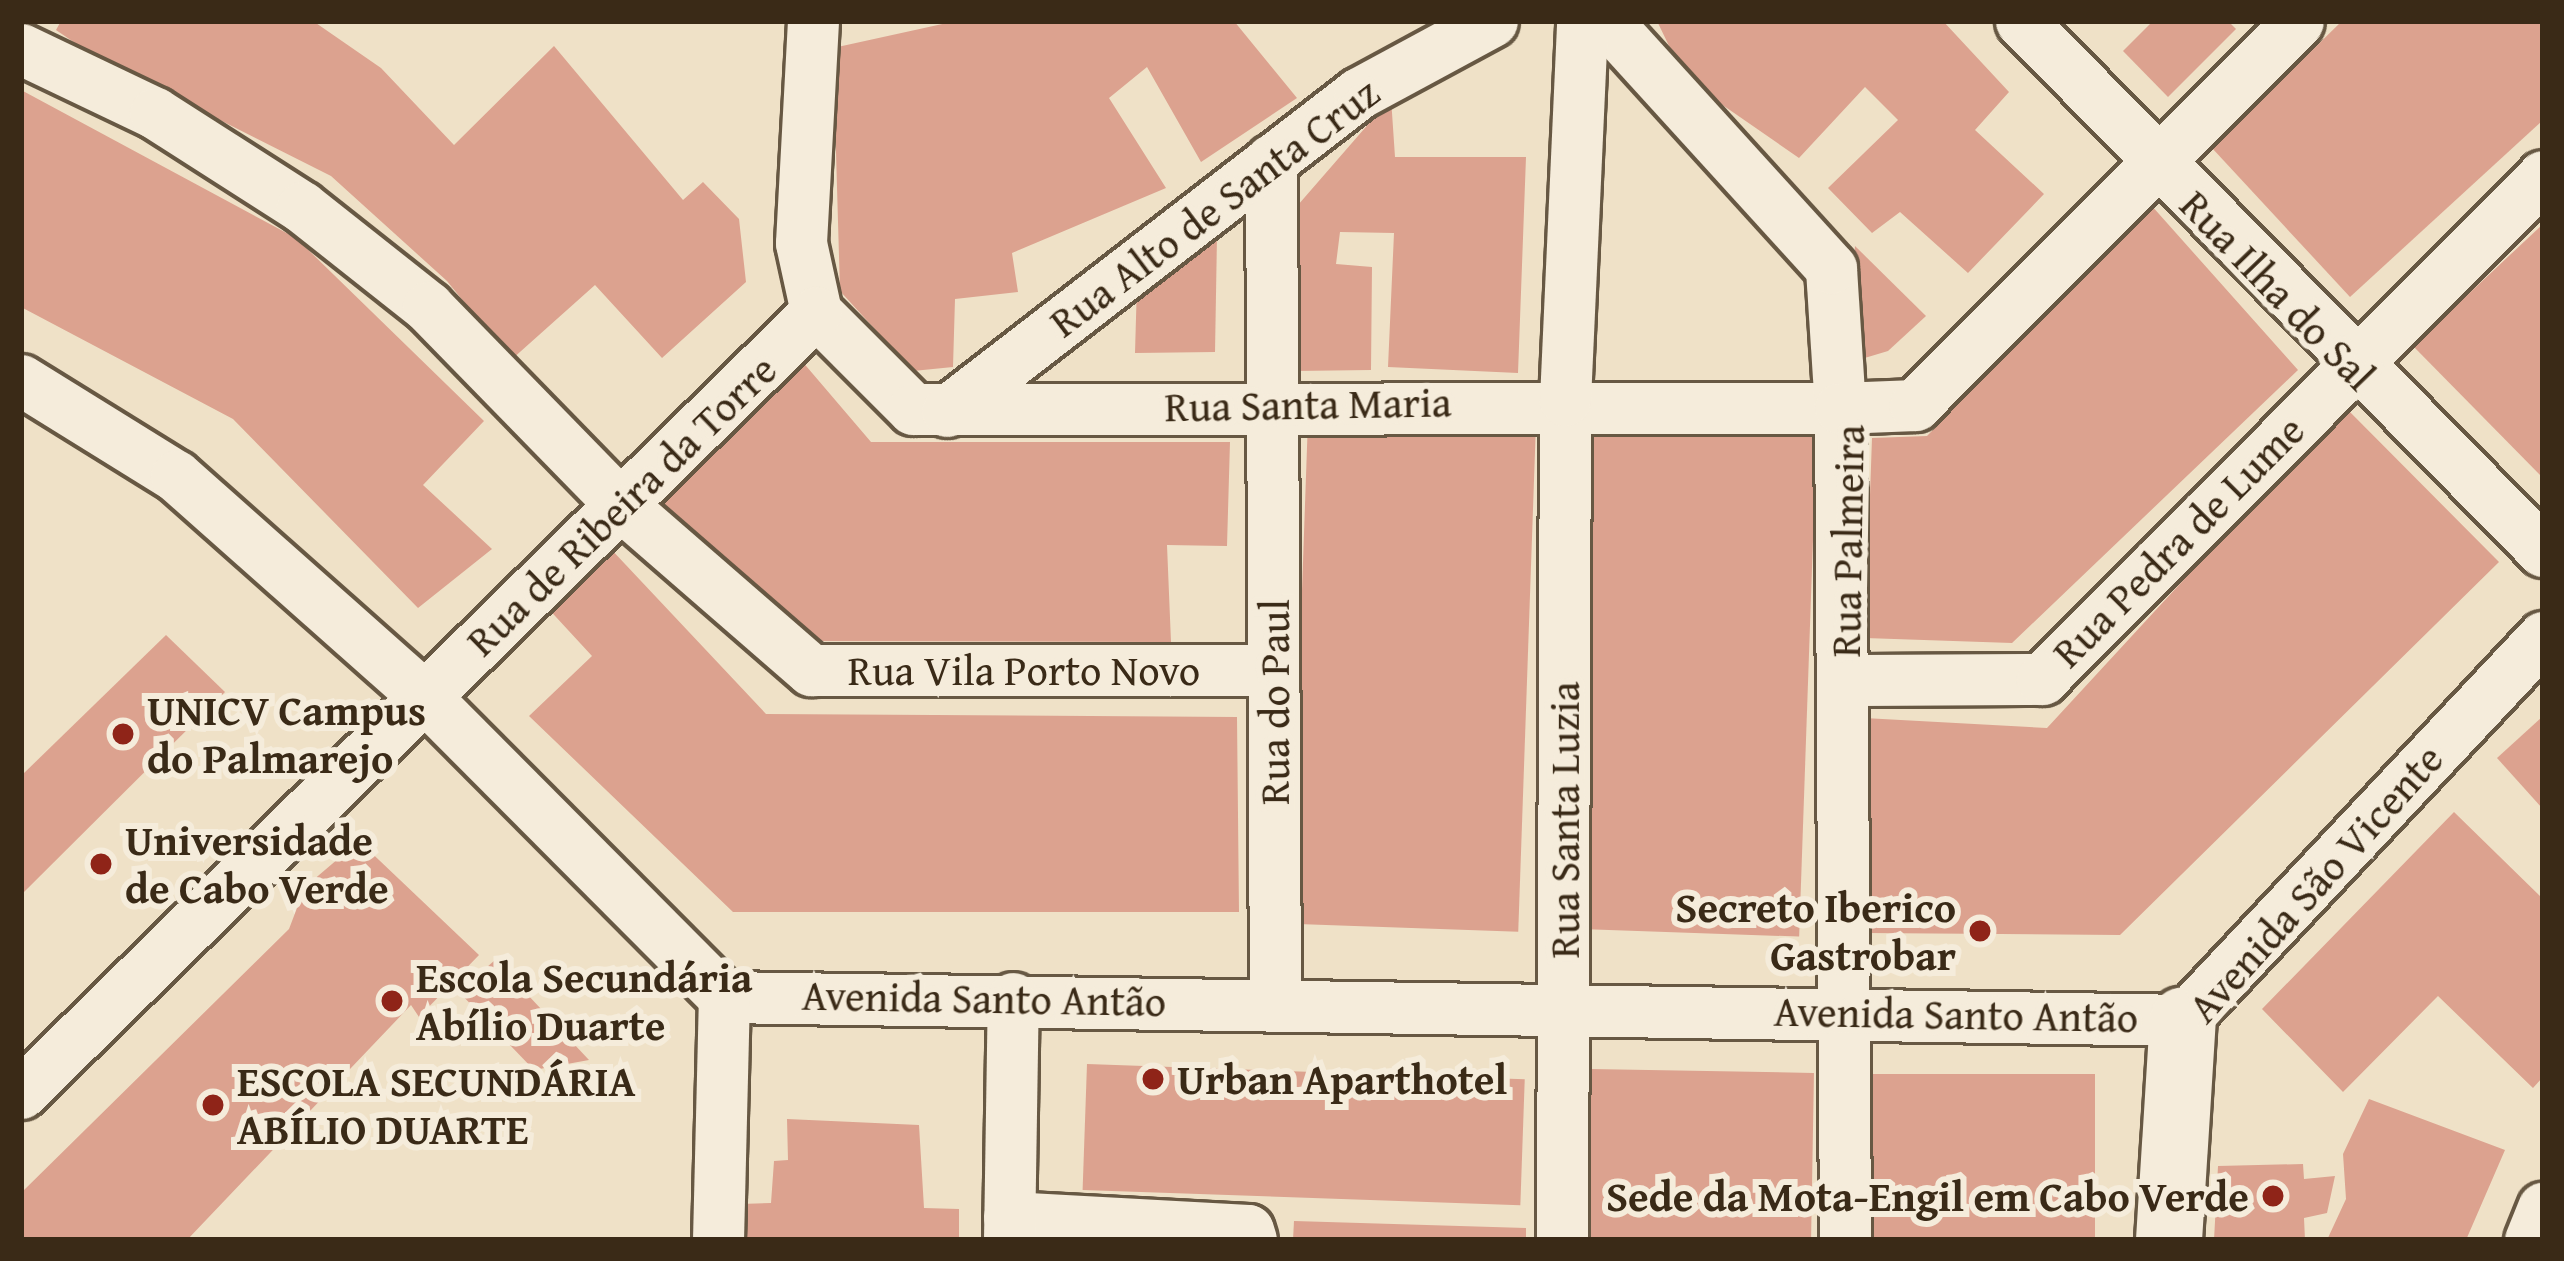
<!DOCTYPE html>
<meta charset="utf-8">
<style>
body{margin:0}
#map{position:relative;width:2564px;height:1261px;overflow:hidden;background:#efe1c7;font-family:"Gentium Book Plus",serif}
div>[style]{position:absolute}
.building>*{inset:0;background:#dca28f;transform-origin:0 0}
.roads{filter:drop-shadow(3px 0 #675843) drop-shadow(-3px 0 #675843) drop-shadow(0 3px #675843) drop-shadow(0 -3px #675843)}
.street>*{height:51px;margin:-25.5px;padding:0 25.5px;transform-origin:25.5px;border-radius:25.5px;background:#f5ecdb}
.secondary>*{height:66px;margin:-33px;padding:0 33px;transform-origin:33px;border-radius:33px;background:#f5ecdb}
.dots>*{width:33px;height:33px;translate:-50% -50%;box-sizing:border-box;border:6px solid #f5ecdb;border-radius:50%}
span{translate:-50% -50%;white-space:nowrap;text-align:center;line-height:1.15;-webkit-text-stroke:12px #f5ecdb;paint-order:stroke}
.street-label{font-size:42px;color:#3a2a17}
.poi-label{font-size:42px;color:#3a2a17;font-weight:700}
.left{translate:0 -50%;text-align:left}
.right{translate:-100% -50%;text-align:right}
.frame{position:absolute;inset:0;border:24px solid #3a2a17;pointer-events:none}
</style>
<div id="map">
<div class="building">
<div style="clip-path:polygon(61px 21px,313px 21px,381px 68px,454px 145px,554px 46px,683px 200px,703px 182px,739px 219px,746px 282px,662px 358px,595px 285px,511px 360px,447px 281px,331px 176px,97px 58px,56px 30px)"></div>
<div style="clip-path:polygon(956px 21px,1234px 21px,1297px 98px,1201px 162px,1147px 67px,1109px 98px,1166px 188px,1012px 253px,1018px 292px,955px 299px,953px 367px,913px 371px,840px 291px,833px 48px)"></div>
<div style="clip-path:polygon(1657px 21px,1943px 21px,2009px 92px,1975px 130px,2044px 194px,1968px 273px,1900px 212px,1872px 233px,1828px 188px,1898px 120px,1865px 87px,1799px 158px,1685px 79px)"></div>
<div style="clip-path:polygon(2153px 21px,2228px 21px,2236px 29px,2168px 97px,2123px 51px)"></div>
<div style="clip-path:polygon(2342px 21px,2543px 21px,2543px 120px,2350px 297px,2212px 148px)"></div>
<div style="clip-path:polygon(23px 91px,296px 238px,484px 421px,423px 485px,492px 549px,418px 608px,233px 419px,21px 307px)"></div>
<div style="clip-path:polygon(1391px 98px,1395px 157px,1526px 157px,1518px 373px,1388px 367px,1394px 233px,1340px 232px,1336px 264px,1372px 267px,1371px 370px,1295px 371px,1298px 205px)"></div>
<div style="clip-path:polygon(2151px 205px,2298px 370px,2012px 643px,1865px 638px,1872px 438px,1927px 436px)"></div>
<div style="clip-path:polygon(2543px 224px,2543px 478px,2413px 346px)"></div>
<div style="clip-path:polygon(1217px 236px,1215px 352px,1135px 353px,1137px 283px)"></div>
<div style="clip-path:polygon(1855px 246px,1926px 316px,1888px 351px,1848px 363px)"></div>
<div style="clip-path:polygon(801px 360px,871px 442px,1230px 442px,1227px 546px,1167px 545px,1171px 642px,805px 641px,657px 498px)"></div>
<div style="clip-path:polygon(2344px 406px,2499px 562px,2120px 935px,1866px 933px,1864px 718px,2047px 728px)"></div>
<div style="left:1308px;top:419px;width:228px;height:505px;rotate:2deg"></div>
<div style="left:1591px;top:421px;width:226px;height:508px;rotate:2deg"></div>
<div style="clip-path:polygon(609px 547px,766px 714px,1237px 717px,1239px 912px,733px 912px,529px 716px,592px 656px,544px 604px)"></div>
<div style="clip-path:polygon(166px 635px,225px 692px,21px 895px,21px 776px)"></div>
<div style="clip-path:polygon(2543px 716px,2543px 809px,2497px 758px)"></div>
<div style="clip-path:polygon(2454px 812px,2543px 899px,2543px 1077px,2533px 1088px,2438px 996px,2343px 1092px,2262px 1009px)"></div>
<div style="clip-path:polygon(359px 841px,479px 955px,419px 1017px,411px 1005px,187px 1240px,21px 1240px,21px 1193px,289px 929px,305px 887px)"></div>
<div style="clip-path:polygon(495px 960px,589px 1060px,534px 1070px,459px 992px)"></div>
<div style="left:1087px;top:1064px;width:438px;height:126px;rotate:2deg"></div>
<div style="left:1590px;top:1069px;width:224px;height:171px;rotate:1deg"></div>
<div style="left:1863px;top:1074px;width:232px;height:166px"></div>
<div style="clip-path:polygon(2369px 1099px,2505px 1150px,2466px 1240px,2327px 1240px,2346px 1199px,2343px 1154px)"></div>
<div style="clip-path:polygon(787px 1119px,919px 1125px,924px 1208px,959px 1209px,959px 1240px,739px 1240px,740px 1204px,771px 1203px,774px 1161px,788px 1160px)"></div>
<div style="clip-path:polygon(2303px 1164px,2304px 1179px,2335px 1176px,2327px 1213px,2304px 1218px,2305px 1240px,2214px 1240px,2218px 1166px)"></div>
<div style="clip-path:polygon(1294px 1221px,1526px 1228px,1526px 1240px,1293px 1240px)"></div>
</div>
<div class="roads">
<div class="street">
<div style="left:813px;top:21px;width:222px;rotate:93.1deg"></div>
<div style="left:801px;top:243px;width:71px;rotate:77.7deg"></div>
<div style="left:816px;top:312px;width:137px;rotate:45deg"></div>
<div style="left:913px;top:409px;width:927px;rotate:-0.06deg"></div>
<div style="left:1840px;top:408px;width:140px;rotate:-93.7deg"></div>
<div style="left:1831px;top:268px;width:334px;rotate:-132.3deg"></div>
<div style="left:2021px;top:21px;width:744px;rotate:45.44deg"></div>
<div style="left:21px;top:49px;width:148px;rotate:25.5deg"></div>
<div style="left:155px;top:113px;width:174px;rotate:32.6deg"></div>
<div style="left:302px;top:207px;width:161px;rotate:38.4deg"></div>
<div style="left:428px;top:307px;width:277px;rotate:45.7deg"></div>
<div style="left:621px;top:505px;width:252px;rotate:41deg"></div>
<div style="left:811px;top:670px;width:462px"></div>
<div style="left:1271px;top:160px;width:842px;rotate:89.73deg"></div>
<div style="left:21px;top:380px;width:182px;rotate:31.8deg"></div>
<div style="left:176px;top:476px;width:333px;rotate:41.6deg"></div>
<div style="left:425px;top:697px;width:424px;rotate:45.1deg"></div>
<div style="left:724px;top:997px;width:1459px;rotate:0.9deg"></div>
<div style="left:2183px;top:1020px;width:526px;rotate:-46.77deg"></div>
<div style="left:947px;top:411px;width:520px;rotate:-37.66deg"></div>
<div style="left:1359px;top:93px;width:151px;rotate:-28.4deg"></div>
<div style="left:1845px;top:680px;width:197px;rotate:-0.3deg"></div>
<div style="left:2042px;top:679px;width:710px;rotate:-45.11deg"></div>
<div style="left:21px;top:1093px;width:1114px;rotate:-44.49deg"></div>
<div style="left:1009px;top:1217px;width:239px;rotate:3.1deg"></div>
<div style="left:1248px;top:1230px;width:10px;rotate:73deg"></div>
<div style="left:718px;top:1240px;width:243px;rotate:-88.6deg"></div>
<div style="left:1009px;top:1240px;width:242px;rotate:-89.1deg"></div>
<div style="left:1562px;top:1240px;width:840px;rotate:-89.8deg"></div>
<div style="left:1565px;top:400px;width:379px;rotate:-87.4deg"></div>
<div style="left:1845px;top:1240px;width:832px;rotate:-90.34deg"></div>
<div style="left:1840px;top:408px;width:75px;rotate:-2.3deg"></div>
<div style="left:1915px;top:405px;width:542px;rotate:-45.07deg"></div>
<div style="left:2530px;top:1240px;width:35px;rotate:-68deg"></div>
</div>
<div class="secondary">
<div style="left:2169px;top:1240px;width:220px;rotate:-86.4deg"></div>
</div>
</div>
<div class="dots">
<div style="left:123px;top:734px;background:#8f2418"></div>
<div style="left:101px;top:864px;background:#8f2418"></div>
<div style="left:1980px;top:931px;background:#8f2418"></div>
<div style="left:392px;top:1001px;background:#8f2418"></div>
<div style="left:1153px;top:1079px;background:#8f2418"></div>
<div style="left:213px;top:1105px;background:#8f2418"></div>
<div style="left:2273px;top:1196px;background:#8f2418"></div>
</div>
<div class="street-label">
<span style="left:1214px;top:207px;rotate:-37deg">Rua Alto de Santa Cruz</span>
<span style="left:2278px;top:290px;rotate:46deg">Rua Ilha do Sal</span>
<span style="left:1308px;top:404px;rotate:-1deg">Rua Santa Maria</span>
<span style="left:621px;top:505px;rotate:-44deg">Rua de Ribeira da Torre</span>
<span style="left:1847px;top:541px;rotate:-89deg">Rua Palmeira</span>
<span style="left:2178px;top:541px;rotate:-45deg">Rua Pedra de Lume</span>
<span style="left:1024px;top:670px">Rua Vila Porto Novo</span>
<span style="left:1274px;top:702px;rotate:-90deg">Rua do Paul</span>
<span style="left:1564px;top:820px;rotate:-90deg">Rua Santa Luzia</span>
<span style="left:2315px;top:883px;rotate:-48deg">Avenida São Vicente</span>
<span style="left:984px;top:998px;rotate:1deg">Avenida Santo Antão</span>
<span style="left:1956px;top:1014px;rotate:1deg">Avenida Santo Antão</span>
</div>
<div class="poi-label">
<span class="left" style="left:147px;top:734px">UNICV Campus<br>do Palmarejo</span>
<span class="left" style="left:125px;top:864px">Universidade<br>de Cabo Verde</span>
<span class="right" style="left:1956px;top:931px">Secreto Iberico<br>Gastrobar</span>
<span class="left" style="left:416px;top:1001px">Escola Secundária<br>Abílio Duarte</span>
<span class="left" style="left:1177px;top:1079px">Urban Aparthotel</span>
<span class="left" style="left:237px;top:1105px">ESCOLA SECUNDÁRIA<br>ABÍLIO DUARTE</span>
<span class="right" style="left:2249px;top:1196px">Sede da Mota-Engil em Cabo Verde</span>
</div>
<div class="frame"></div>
</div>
